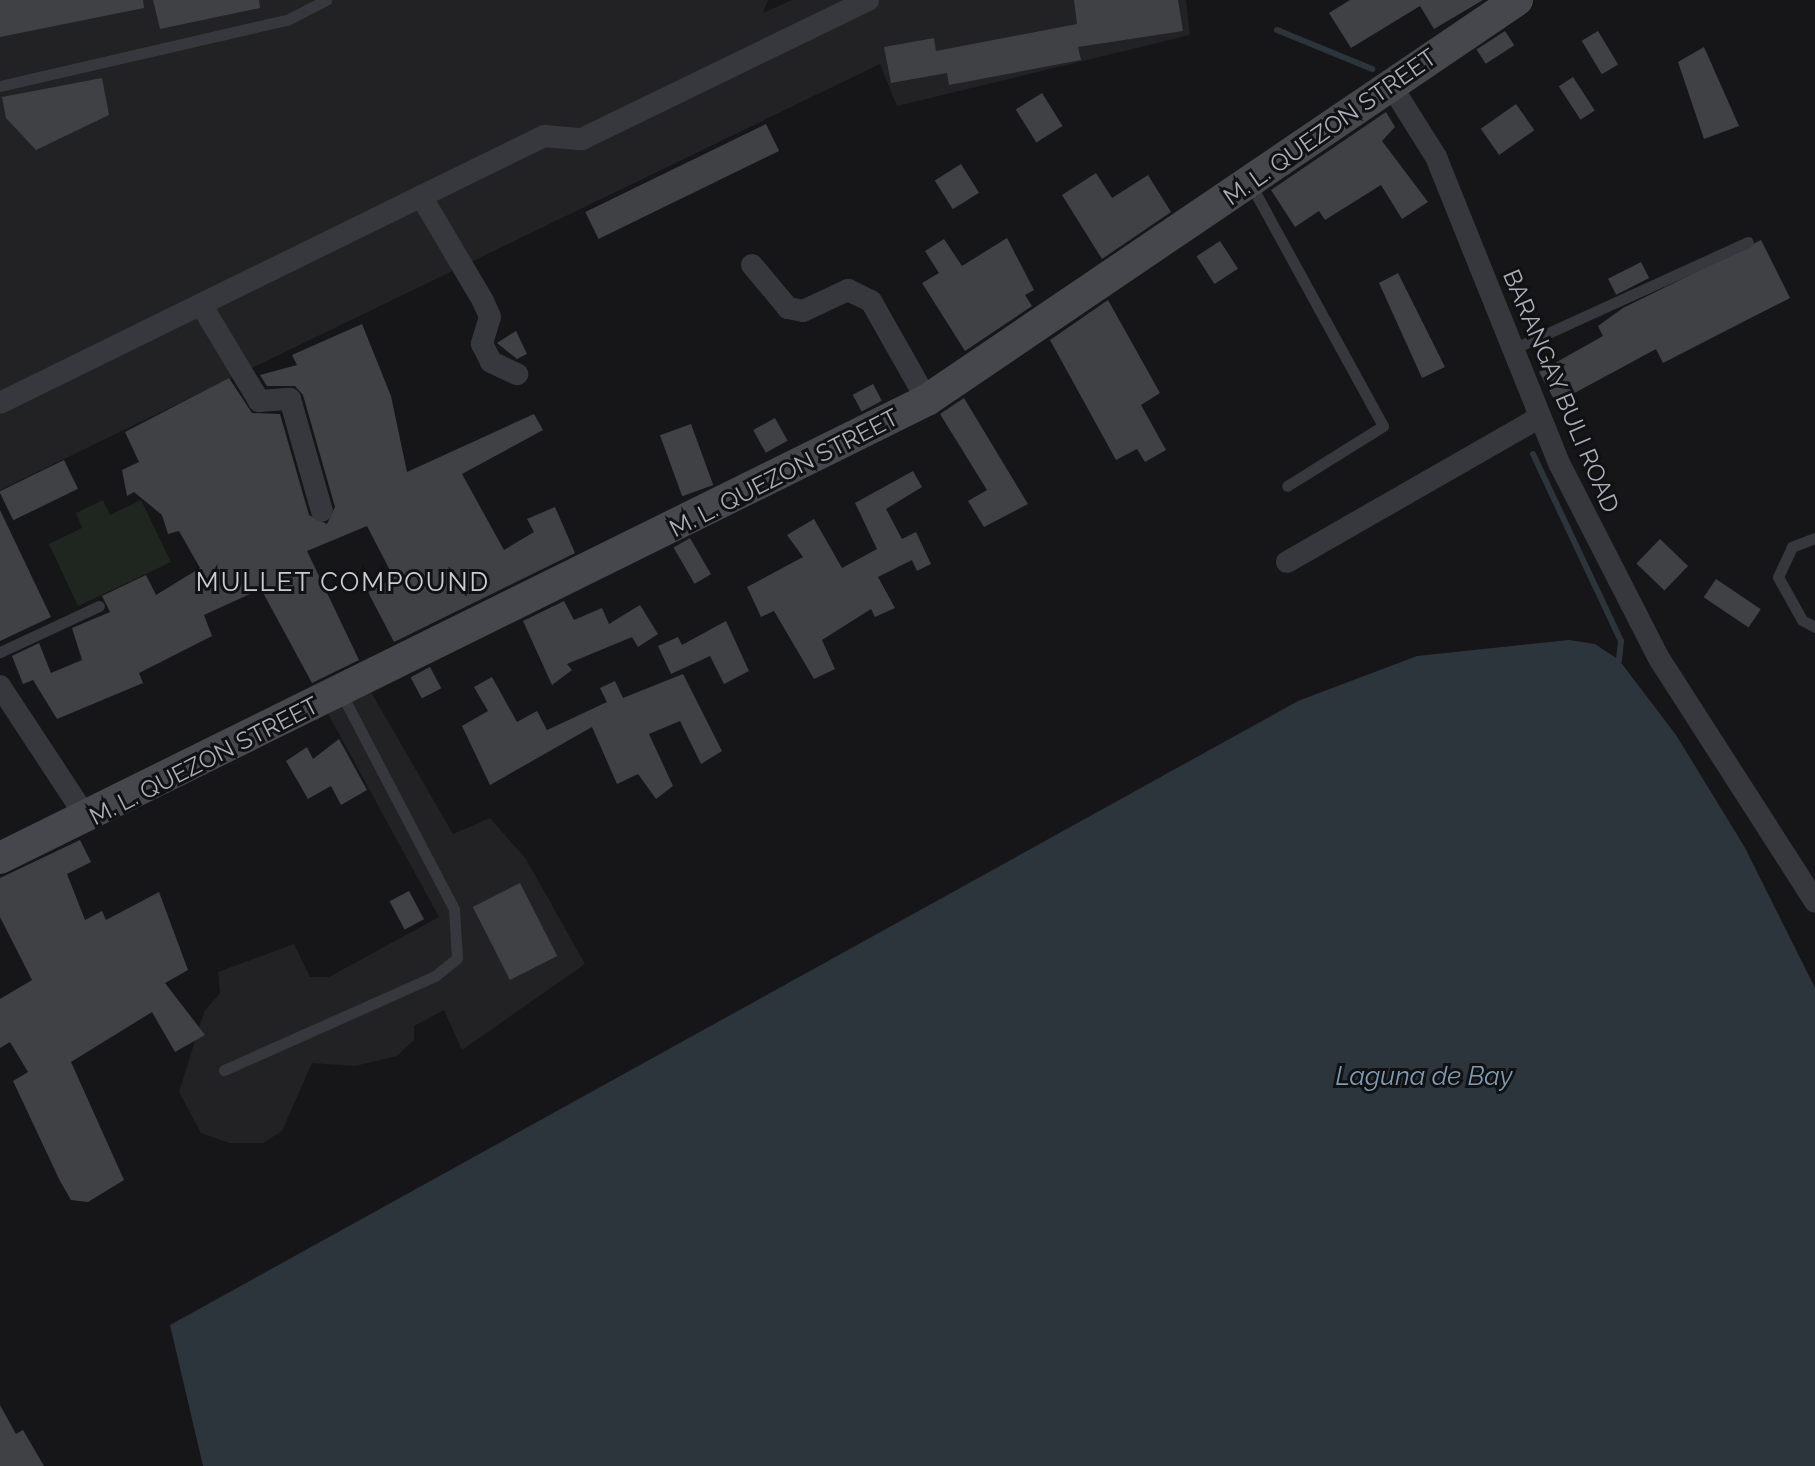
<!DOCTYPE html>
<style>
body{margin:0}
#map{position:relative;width:1815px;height:1466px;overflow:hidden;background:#161618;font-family:Raleway,sans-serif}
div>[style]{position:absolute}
.built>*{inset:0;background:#222225}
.green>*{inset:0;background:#1e261f}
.water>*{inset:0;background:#2c353c}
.stream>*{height:6px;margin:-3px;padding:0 3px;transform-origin:3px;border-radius:3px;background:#2c353c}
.building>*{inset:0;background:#404145;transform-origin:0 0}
.lane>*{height:11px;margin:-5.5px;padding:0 5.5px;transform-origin:5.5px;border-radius:5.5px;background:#37383d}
.street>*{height:22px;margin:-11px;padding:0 11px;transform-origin:11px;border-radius:11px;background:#37383d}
.secondary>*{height:32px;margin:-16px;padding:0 16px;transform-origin:16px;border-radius:16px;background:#45474d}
span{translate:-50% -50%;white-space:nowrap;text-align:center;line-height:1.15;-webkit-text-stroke:6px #111113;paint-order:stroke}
.street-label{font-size:24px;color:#a8adb8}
.neighbourhood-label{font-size:26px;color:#c9ccd4;letter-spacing:2px}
.water-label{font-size:26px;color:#7f9bb3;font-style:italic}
</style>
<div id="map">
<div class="built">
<div style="clip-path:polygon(0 0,768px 0,763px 13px,792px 0,1186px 0,1190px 35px,897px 106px,880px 64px,0 490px)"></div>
<div style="clip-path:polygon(368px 687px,453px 834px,490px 818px,526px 859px,585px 964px,462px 1050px,444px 1010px,414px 1026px,414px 1040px,397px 1056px,355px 1066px,312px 1063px,282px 1131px,263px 1143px,229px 1143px,201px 1133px,179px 1092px,204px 1012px,220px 993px,218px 972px,294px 944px,310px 977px,329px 977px,439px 917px,326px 710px)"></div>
</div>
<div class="green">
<div style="clip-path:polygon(103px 500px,110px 515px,141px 500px,171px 562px,78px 606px,49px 544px,82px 528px,76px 513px)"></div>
</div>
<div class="water">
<div style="clip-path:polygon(1569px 640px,1595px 644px,1619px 660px,1676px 735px,1744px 846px,1815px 988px,1815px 1466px,203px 1466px,170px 1325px,1298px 701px,1417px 656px)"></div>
</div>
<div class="stream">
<div style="left:1277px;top:30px;width:103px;rotate:22.3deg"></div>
<div style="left:1533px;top:454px;width:207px;rotate:64.8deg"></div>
<div style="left:1621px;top:641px;width:20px;rotate:96deg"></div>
</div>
<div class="building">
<div style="clip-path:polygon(0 0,143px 0,144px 8px,0 37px)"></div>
<div style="clip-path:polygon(153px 0,259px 0,260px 8px,160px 29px)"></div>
<div style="clip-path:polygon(1074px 0,1178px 0,1183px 31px,1078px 47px,1081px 60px,949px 85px,947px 73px,891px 83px,884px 47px,934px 38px,936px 51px,1077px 24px)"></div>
<div style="clip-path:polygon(1350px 0,1483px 0,1434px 29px,1420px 6px,1351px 48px,1329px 13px)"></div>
<div style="left:1505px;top:31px;width:17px;height:34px;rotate:57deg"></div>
<div style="left:1598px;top:31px;width:39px;height:19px;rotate:59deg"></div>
<div style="clip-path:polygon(1704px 47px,1739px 126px,1704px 139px,1678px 62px)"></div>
<div style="left:1573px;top:77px;width:40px;height:17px;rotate:57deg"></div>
<div style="clip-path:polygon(102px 78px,109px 115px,36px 150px,6px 118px,2px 97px)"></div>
<div style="left:1042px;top:93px;width:39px;height:31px;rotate:58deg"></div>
<div style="left:1516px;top:104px;width:32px;height:43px;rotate:55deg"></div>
<div style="clip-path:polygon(1386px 112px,1395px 127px,1382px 141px,1428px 202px,1402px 219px,1381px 185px,1325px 220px,1319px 211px,1295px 227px,1271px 190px)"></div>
<div style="left:766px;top:124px;width:30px;height:201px;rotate:64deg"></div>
<div style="left:961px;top:164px;width:34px;height:31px;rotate:58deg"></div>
<div style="clip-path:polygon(1096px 173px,1112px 198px,1148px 175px,1171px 212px,1102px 259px,1062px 195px)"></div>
<div style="clip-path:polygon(1007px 238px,1034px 290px,1025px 295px,1032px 306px,965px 351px,922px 283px,939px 273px,925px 251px,944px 239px,962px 266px)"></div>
<div style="clip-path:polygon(1761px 240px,1790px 298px,1663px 363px,1656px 349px,1556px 403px,1539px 372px,1603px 336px,1598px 326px,1623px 308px)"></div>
<div style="left:1220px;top:241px;width:33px;height:28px;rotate:57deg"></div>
<div style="left:1641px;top:262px;width:18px;height:37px;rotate:63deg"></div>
<div style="clip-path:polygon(1398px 273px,1445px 367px,1422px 378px,1379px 283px)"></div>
<div style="clip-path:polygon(1108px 300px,1160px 393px,1141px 405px,1166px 450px,1145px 462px,1137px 449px,1116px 460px,1050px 340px)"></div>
<div style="clip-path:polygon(362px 324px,391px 396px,407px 472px,534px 414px,543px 430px,462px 474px,504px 550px,534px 532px,527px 519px,555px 507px,575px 553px,394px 642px,368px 592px,394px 578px,367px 526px,307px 551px,359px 660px,312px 683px,261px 589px,204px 615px,212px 636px,139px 673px,143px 683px,57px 719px,33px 680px,23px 684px,12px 656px,39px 643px,51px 673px,82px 660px,72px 628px,110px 612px,102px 596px,146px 575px,156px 595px,200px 568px,179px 531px,168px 534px,162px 515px,134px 492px,127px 496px,122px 470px,139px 462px,125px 432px,229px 378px,252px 413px,280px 414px,309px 515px,327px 524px,335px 507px,303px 395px,295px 386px,267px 386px,260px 375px,297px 365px,292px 355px)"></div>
<div style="clip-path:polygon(516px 331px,527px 354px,517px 359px,497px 343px)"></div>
<div style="left:873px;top:384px;width:19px;height:23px;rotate:62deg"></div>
<div style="clip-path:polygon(964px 398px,1028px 504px,984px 527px,968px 501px,987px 490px,940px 414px)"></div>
<div style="left:775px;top:418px;width:26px;height:25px;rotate:61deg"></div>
<div style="left:691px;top:424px;width:65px;height:33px;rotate:70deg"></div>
<div style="left:64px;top:460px;width:32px;height:72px;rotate:64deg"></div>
<div style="clip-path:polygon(913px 471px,922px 487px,886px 509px,902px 539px,916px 532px,931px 564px,917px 571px,912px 560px,878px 577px,895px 608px,875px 617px,871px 609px,822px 640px,835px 669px,814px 679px,774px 611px,761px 617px,747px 587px,803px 557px,787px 535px,814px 519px,842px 568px,877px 549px,855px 503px)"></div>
<div style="clip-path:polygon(0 510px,51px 617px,0 641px)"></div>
<div style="left:690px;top:538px;width:42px;height:19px;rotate:60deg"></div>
<div style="left:1660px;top:539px;width:39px;height:34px;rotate:44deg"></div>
<div style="left:1716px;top:579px;width:54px;height:22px;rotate:34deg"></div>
<div style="clip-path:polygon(564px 601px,574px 620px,602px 608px,609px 624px,640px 605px,658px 634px,638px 647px,632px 637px,567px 664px,572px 670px,552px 685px,523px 621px)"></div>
<div style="clip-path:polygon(726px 621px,749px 671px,724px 684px,710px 656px,671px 674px,658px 646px,678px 637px,682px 645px)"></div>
<div style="left:430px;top:667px;width:24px;height:22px;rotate:62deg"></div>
<div style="clip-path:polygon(683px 674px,722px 751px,701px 764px,680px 721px,649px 734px,673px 786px,656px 799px,638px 774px,617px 784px,592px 727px,490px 785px,462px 726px,488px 711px,474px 687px,492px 677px,517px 722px,537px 711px,547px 730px,607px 702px,600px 688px,615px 681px,623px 698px)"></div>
<div style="clip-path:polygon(339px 739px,367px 790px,341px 805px,331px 786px,308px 799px,286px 761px,307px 747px,313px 759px)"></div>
<div style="clip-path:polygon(80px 840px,91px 862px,67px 874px,85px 920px,102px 911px,106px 920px,159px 892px,188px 970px,165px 983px,205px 1035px,175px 1052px,152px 1012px,71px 1062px,124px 1180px,88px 1202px,71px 1200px,60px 1181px,13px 1081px,28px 1072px,10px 1042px,0 1048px,0 999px,32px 980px,0 917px,0 878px)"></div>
<div style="left:520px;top:883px;width:82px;height:53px;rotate:63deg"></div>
<div style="left:409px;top:891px;width:32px;height:22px;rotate:62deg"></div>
<div style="clip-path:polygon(0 1405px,16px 1434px,23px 1430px,44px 1466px,0 1466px)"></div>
</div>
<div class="lane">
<div style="left:0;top:86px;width:294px;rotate:-13deg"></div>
<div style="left:287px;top:20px;width:44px;rotate:-27.1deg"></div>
<div style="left:1250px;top:183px;width:277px;rotate:61.3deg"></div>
<div style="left:1383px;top:426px;width:113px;rotate:148deg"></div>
<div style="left:1513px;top:349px;width:258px;rotate:-24.5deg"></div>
<div style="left:1815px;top:538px;width:25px;rotate:159deg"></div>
<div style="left:1792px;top:547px;width:33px;rotate:115deg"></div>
<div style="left:1778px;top:577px;width:49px;rotate:60.8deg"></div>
<div style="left:1802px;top:620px;width:15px;rotate:28deg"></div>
<div style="left:0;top:652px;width:109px;rotate:-24.9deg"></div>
<div style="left:224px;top:1070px;width:231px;rotate:-24deg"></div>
<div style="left:435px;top:976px;width:28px;rotate:-39deg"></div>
<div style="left:457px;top:958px;width:49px;rotate:-93.5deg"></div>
<div style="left:454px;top:909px;width:244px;rotate:-117.6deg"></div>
</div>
<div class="street">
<div style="left:1389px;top:82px;width:89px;rotate:57.9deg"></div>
<div style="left:1436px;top:157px;width:332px;rotate:68.1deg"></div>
<div style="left:1560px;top:465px;width:219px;rotate:62.9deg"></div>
<div style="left:1660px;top:660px;width:287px;rotate:57.3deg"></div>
<div style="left:421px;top:196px;width:122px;rotate:59.4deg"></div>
<div style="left:483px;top:301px;width:17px;rotate:66deg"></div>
<div style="left:490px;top:317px;width:28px;rotate:107deg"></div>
<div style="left:482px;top:344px;width:20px;rotate:63deg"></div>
<div style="left:491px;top:362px;width:29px;rotate:25deg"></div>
<div style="left:752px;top:265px;width:56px;rotate:50.1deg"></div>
<div style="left:788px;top:308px;width:15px;rotate:11deg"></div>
<div style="left:803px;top:311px;width:50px;rotate:-25deg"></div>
<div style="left:848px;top:290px;width:25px;rotate:26deg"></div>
<div style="left:871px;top:301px;width:114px;rotate:60.5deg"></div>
<div style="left:202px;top:306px;width:111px;rotate:59deg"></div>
<div style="left:259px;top:401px;width:31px;rotate:-4deg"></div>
<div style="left:290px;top:399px;width:116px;rotate:74.1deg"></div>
<div style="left:0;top:403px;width:606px;rotate:-26.14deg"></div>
<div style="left:544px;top:136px;width:38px;rotate:5deg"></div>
<div style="left:582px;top:139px;width:318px;rotate:-25.9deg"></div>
<div style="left:1287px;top:562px;width:292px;rotate:-29.8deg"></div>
<div style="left:0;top:686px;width:160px;rotate:56.7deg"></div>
</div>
<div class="secondary">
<div style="left:0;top:858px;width:1034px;rotate:-26.29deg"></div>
<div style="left:927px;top:400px;width:713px;rotate:-34.14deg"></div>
</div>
<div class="street-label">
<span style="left:1330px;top:127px;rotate:-35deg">M. L. QUEZON STREET</span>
<span style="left:1561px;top:391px;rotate:67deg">BARANGAY BULI ROAD</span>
<span style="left:784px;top:473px;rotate:-27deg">M. L. QUEZON STREET</span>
<span style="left:204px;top:761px;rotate:-27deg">M. L. QUEZON STREET</span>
</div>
<div class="neighbourhood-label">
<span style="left:343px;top:583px">MULLET COMPOUND</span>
</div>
<div class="water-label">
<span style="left:1424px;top:1077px">Laguna de Bay</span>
</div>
</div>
